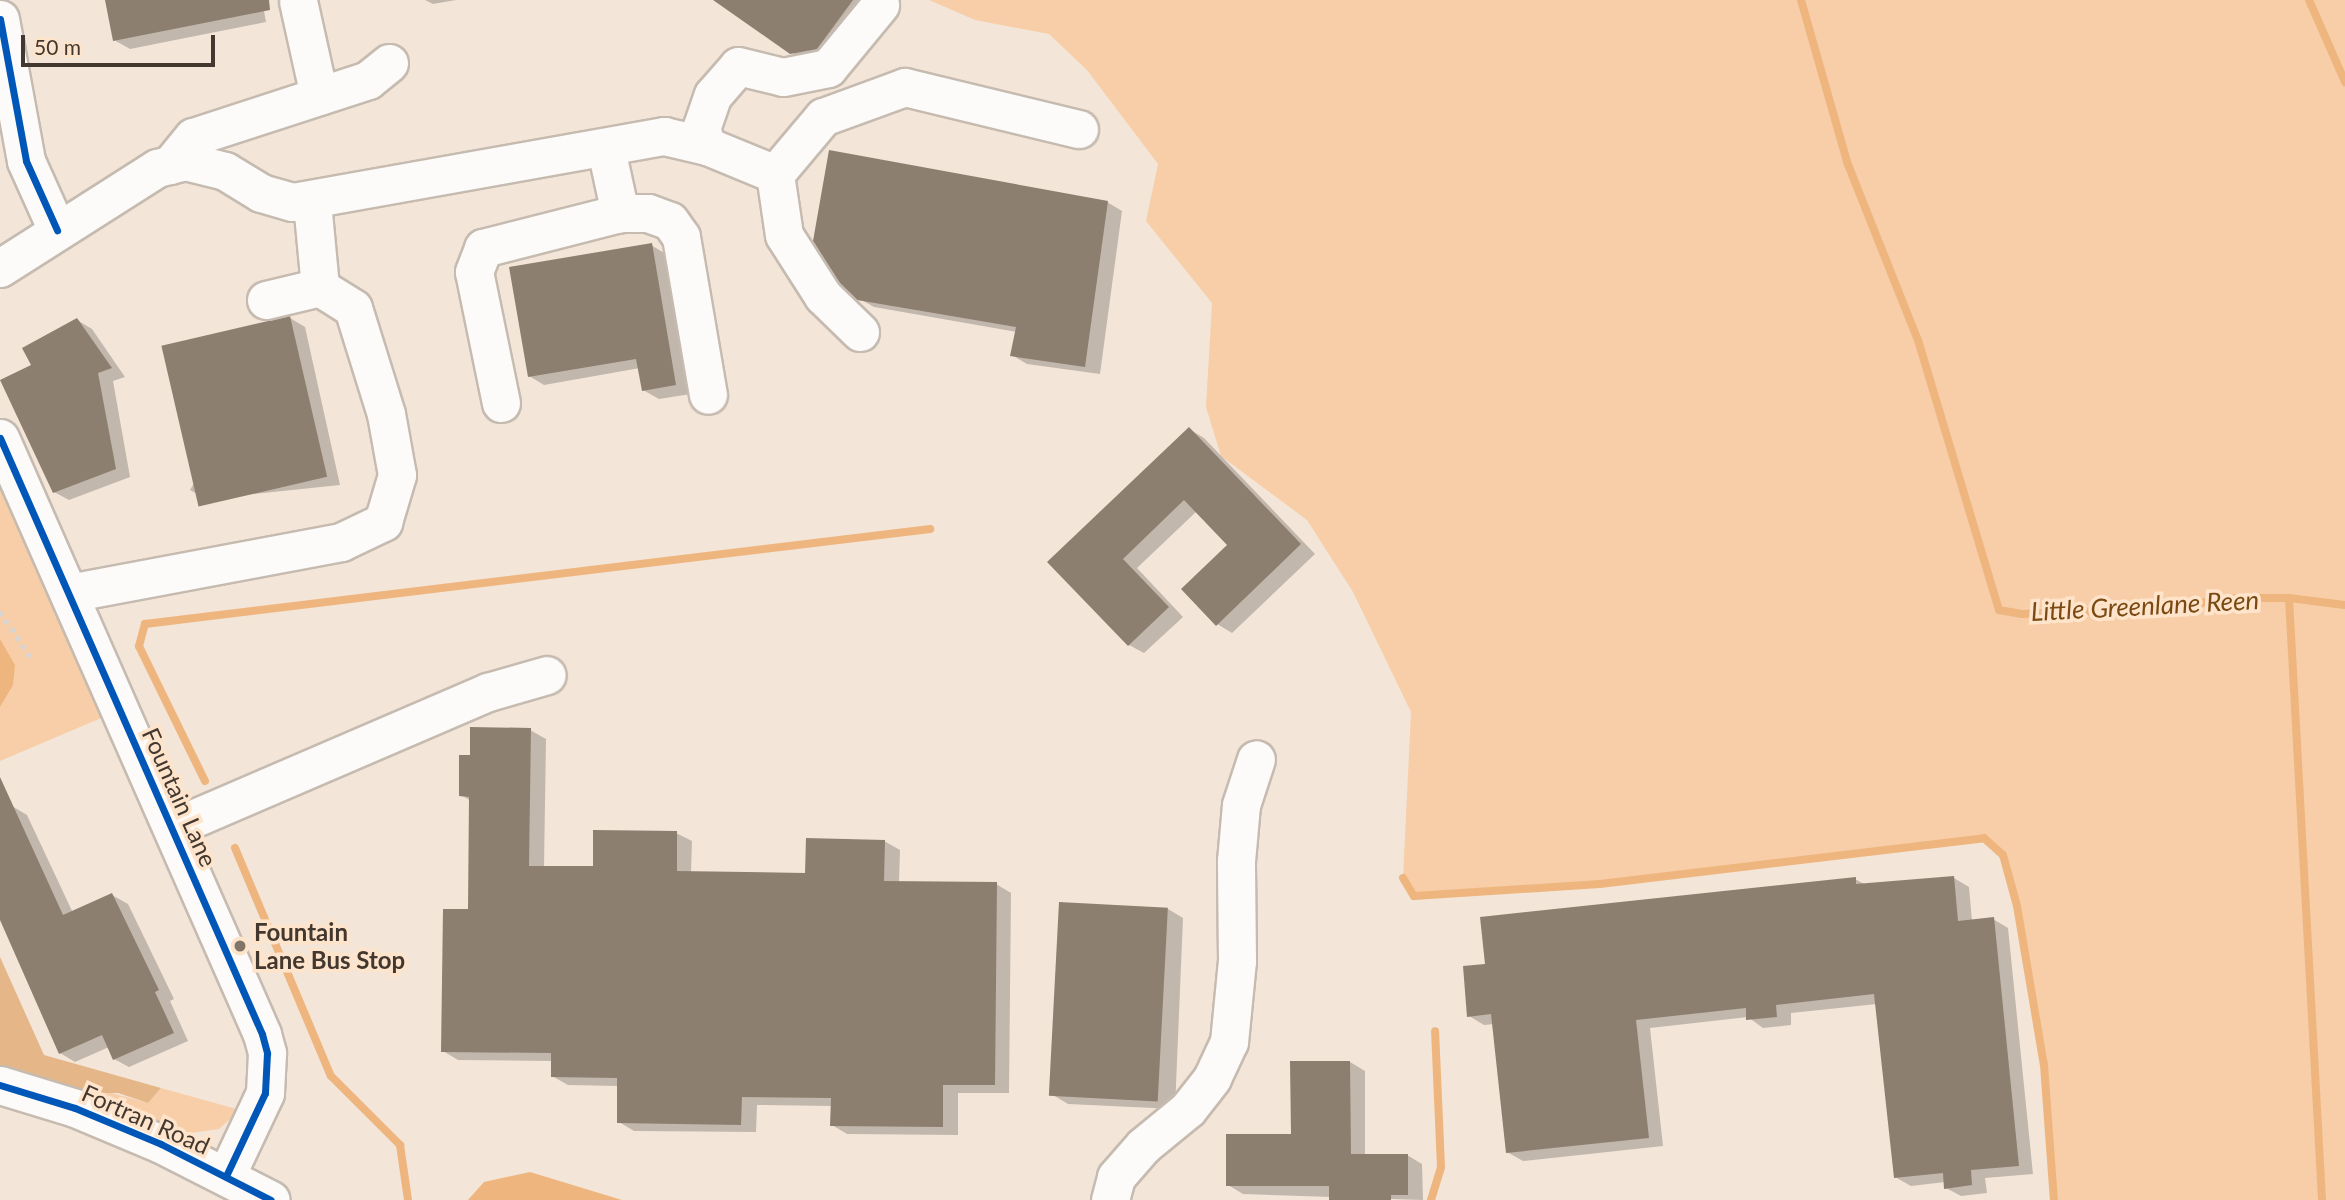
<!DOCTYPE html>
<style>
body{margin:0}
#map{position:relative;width:2345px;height:1200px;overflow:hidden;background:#f3e5d8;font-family:Lato,sans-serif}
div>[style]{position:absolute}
.green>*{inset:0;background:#f7cea7}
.forest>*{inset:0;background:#e5b788}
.water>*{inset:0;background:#eeb67e}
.shadow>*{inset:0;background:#0003}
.stream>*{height:8px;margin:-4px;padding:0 4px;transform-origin:4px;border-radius:4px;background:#eeb67e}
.building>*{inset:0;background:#8c7f70;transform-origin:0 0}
.path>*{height:4.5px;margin-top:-2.25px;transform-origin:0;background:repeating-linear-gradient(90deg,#d9d4d0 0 5px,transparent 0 10px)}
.roads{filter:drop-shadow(2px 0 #c6bbb0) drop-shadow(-2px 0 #c6bbb0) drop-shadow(0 2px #c6bbb0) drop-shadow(0 -2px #c6bbb0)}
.minor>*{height:37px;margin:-18.5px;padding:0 18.5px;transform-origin:18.5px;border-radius:18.5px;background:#fdfbf9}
.cycleway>*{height:7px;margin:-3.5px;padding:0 3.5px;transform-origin:3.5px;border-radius:3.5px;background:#0057b8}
.dots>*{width:19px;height:19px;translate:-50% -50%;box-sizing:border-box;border:4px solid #ffe4cc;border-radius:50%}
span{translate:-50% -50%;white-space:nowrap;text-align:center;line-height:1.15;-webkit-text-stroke:7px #ffe4cc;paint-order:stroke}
.street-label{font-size:24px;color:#43382f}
.poi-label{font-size:24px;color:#43382f;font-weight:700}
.left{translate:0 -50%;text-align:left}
.water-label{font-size:26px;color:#7a4a12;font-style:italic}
.scale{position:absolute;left:21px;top:35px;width:194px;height:32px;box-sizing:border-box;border:4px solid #43382f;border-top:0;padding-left:9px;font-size:21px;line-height:24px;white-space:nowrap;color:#43382f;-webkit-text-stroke:5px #ffe4cc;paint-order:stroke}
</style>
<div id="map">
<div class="green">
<div style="clip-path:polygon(929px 0,2345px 0,2345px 1200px,2054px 1200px,2044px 1065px,2017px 906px,2003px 855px,1984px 838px,1600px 884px,1414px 896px,1403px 878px,1411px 712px,1353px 592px,1307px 520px,1221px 456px,1206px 407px,1212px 303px,1146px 221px,1158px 164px,1087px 70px,1049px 34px,975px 20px)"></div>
<div style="clip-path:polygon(0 472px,106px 716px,0 761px)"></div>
<div style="clip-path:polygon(161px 1088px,240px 1110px,219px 1129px,184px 1134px,84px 1093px,104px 1091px,148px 1103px)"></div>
</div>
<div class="forest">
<div style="clip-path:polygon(0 957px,44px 1055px,161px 1088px,148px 1103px,118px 1093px,84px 1093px,0 1067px)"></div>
</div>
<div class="water">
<div style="clip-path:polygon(0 639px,15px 665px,13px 685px,0 707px)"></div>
<div style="clip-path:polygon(530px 1172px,622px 1200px,468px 1200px,484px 1182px)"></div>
</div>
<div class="shadow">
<div style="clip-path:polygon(107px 0,262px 0,266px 22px,130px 49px,114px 40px)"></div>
<div style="clip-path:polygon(425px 0,456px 0,433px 4px)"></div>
<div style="clip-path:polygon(716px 0,873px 0,832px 57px,806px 62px)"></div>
<div style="clip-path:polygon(1107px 202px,1122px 211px,1100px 374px,1027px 364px,1012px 355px,1017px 332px,874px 307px,858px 298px)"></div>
<div style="clip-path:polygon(651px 245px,666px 254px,691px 394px,659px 399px,643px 390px,640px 368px,544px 385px,529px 376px)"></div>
<div style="clip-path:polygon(290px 318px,305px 327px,340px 485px,206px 499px,190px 490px)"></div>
<div style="clip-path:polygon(77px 320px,92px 329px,125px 377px,113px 381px,130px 477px,69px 500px,54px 492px,34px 366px)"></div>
<div style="clip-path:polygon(1189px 429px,1204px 438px,1315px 554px,1232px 633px,1217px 624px,1230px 545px,1197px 511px,1137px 568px,1183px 617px,1144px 653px,1129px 645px,1049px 562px)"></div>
<div style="clip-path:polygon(530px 730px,546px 739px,544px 867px,595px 868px,676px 833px,692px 841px,691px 873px,807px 875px,884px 841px,900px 850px,899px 883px,996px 884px,1011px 893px,1009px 1093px,958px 1093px,958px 1135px,847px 1134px,832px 1125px,832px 1106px,757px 1105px,756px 1132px,634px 1131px,619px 1122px,619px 1086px,568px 1085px,552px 1076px,553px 1061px,458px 1060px,443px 1051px,470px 911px,471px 801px,461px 795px,471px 756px)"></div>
<div style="clip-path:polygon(12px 806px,27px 815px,73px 913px,112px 895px,128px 904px,174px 999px,170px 1001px,188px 1041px,129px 1067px,114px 1059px,109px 1047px,75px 1062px,60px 1053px,0 915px,0 811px)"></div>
<div style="clip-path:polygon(1954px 878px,1969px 887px,1972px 921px,1993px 919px,2008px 928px,2033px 1174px,1985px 1178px,1987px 1193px,1961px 1196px,1946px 1188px,1945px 1182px,1911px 1186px,1895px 1177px,1877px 1004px,1791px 1013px,1791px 1025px,1763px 1028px,1748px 1017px,1650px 1028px,1663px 1146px,1523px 1161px,1507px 1152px,1494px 1024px,1484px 1025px,1469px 1016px,1487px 966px,1855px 879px,1866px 885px)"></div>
<div style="clip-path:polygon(1168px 909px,1183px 918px,1175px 1109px,1068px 1104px,1053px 1095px)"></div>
<div style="clip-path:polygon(1350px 1062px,1365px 1071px,1365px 1155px,1407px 1155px,1422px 1164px,1423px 1200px,1243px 1194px,1228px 1185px,1292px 1136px)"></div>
</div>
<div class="stream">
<div style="left:1801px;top:0;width:168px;rotate:74.1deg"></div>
<div style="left:1847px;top:162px;width:192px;rotate:68.3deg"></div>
<div style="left:1918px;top:340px;width:282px;rotate:73.3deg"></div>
<div style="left:1999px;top:610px;width:23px;rotate:10deg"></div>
<div style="left:2022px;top:614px;width:130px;rotate:-2.2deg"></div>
<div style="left:2152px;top:609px;width:86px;rotate:-7.4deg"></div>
<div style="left:2237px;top:598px;width:52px"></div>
<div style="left:2289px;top:598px;width:603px;rotate:86.86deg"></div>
<div style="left:2309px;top:0;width:90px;rotate:66.3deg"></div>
<div style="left:2289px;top:598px;width:56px;rotate:7.1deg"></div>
<div style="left:205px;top:781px;width:150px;rotate:-116.1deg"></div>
<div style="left:139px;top:646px;width:23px;rotate:-75deg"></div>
<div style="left:145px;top:624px;width:791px;rotate:-6.9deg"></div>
<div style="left:235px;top:848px;width:247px;rotate:67.2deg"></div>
<div style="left:331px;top:1076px;width:98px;rotate:45deg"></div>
<div style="left:400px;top:1145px;width:56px;rotate:81.7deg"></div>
<div style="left:1403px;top:878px;width:21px;rotate:59deg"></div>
<div style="left:1414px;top:896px;width:186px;rotate:-3.7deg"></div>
<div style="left:1600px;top:884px;width:387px;rotate:-6.8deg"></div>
<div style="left:1984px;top:838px;width:25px;rotate:42deg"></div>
<div style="left:2003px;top:855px;width:53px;rotate:74.6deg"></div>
<div style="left:2017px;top:906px;width:161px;rotate:80.4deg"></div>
<div style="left:2044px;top:1065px;width:135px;rotate:85.8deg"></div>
<div style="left:1431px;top:1200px;width:34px;rotate:-73deg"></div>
<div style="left:1441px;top:1167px;width:136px;rotate:-92.5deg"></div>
</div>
<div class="building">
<div style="clip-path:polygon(105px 0,269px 0,270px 10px,113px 41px)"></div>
<div style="clip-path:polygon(713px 0,853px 0,817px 49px,790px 54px)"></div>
<div style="clip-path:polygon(829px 150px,1108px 201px,1085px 367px,1010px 356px,1016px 327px,857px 300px,839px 283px,813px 241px)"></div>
<div style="clip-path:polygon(652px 243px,676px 385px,642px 391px,636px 359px,528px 377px,509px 267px)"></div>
<div style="left:290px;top:316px;width:165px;height:132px;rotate:77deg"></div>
<div style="clip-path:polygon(77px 318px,112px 368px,98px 373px,116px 469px,53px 493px,0 380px,31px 365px,22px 348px)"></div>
<div style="clip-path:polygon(1189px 427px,1301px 544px,1216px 626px,1181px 589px,1227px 545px,1184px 500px,1123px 559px,1169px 607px,1128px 646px,1047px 562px)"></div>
<div style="clip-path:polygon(470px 727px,531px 728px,529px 866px,593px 866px,593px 830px,677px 831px,677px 871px,805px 873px,806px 838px,885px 840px,884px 881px,997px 882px,995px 1085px,943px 1085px,943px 1127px,830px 1126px,831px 1098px,742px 1097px,741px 1125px,617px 1123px,617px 1078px,551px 1077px,551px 1053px,441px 1052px,443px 909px,468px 909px,469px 797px,459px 796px,459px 755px,470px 755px)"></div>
<div style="clip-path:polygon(0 777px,63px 915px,112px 893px,159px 990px,155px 992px,174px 1033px,113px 1060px,102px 1035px,59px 1054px,0 920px)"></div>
<div style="clip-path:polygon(1954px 876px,1958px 921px,1994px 917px,2019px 1166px,1971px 1170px,1972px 1185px,1944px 1189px,1943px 1173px,1894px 1178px,1874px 994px,1776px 1005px,1777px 1017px,1746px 1020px,1746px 1008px,1636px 1020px,1649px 1138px,1506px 1153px,1491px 1014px,1467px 1017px,1463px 966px,1485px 964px,1480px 917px,1856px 877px,1856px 884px)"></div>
<div style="left:1059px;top:902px;width:109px;height:194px;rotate:3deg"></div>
<div style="clip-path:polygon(1290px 1061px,1350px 1061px,1351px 1154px,1408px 1154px,1408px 1195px,1391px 1195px,1391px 1200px,1329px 1200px,1329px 1186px,1226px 1186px,1226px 1134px,1291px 1134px)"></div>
</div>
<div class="path">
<div style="left:0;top:611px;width:55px;rotate:56.9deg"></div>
</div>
<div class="roads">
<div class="minor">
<div style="left:298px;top:1px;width:97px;rotate:77.5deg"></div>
<div style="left:0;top:19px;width:144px;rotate:79.6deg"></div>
<div style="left:26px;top:161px;width:76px;rotate:65.8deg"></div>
<div style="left:707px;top:146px;width:18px;rotate:-109deg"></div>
<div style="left:701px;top:129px;width:36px;rotate:-71deg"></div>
<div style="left:713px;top:95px;width:38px;rotate:-49deg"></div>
<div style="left:738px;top:66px;width:46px;rotate:13.7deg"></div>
<div style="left:783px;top:77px;width:46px;rotate:-11.3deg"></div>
<div style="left:828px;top:68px;width:82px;rotate:-50.5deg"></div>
<div style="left:606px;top:149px;width:66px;rotate:77.7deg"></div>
<div style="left:170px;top:165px;width:36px;rotate:-51deg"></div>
<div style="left:193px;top:137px;width:184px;rotate:-18deg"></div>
<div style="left:368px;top:80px;width:27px;rotate:-39deg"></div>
<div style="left:0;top:268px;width:186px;rotate:-32.5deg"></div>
<div style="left:157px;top:168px;width:29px;rotate:-14deg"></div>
<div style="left:185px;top:161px;width:41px;rotate:14deg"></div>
<div style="left:225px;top:171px;width:42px;rotate:31.4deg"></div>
<div style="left:261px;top:193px;width:33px;rotate:16deg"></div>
<div style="left:293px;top:202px;width:377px;rotate:-10.1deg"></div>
<div style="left:664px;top:136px;width:44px;rotate:13.1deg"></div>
<div style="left:707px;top:146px;width:74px;rotate:22.4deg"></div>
<div style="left:266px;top:300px;width:56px;rotate:-13.5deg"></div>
<div style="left:320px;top:287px;width:85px;rotate:-95.4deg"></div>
<div style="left:860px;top:332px;width:52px;rotate:-135.8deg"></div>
<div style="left:823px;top:296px;width:72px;rotate:-122.6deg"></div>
<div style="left:784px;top:235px;width:62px;rotate:-98.4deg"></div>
<div style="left:775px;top:174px;width:75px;rotate:-49.9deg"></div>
<div style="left:823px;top:117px;width:87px;rotate:-20.1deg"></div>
<div style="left:905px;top:87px;width:179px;rotate:13.6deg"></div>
<div style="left:501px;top:403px;width:134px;rotate:-101.6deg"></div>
<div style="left:474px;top:272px;width:26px;rotate:-69deg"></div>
<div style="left:483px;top:248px;width:141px;rotate:-14.3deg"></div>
<div style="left:620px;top:213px;width:28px"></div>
<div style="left:648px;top:213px;width:23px;rotate:20deg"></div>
<div style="left:670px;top:221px;width:19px;rotate:55deg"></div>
<div style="left:681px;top:237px;width:160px;rotate:80.3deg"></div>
<div style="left:0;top:438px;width:651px;rotate:66.27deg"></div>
<div style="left:262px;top:1034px;width:20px;rotate:75deg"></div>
<div style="left:267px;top:1053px;width:40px;rotate:92.9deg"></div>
<div style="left:265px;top:1093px;width:92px;rotate:115.2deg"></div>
<div style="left:69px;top:593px;width:277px;rotate:-10.6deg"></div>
<div style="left:341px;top:542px;width:47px;rotate:-25.5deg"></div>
<div style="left:383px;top:522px;width:49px;rotate:-73.4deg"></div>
<div style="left:397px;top:475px;width:62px;rotate:-100.2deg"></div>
<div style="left:386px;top:414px;width:111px;rotate:-107.3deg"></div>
<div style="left:353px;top:308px;width:39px;rotate:-148deg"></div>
<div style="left:174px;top:827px;width:342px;rotate:-23.3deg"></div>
<div style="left:488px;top:692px;width:61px;rotate:-16.1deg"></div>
<div style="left:0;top:1085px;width:78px;rotate:17deg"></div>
<div style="left:75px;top:1108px;width:93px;rotate:22.7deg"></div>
<div style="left:161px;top:1144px;width:123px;rotate:27deg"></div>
<div style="left:1110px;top:1200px;width:24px;rotate:-75deg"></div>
<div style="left:1116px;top:1177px;width:41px;rotate:-48.9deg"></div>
<div style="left:1143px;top:1146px;width:58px;rotate:-39.4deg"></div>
<div style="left:1188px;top:1109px;width:39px;rotate:-52deg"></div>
<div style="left:1212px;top:1078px;width:40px;rotate:-65deg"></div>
<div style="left:1229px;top:1042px;width:81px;rotate:-84.4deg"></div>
<div style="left:1237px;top:961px;width:100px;rotate:-90.6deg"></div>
<div style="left:1236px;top:861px;width:56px;rotate:-84.9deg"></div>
<div style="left:1241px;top:805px;width:48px;rotate:-71.9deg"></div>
</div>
</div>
<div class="cycleway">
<div style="left:0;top:19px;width:144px;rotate:79.6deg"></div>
<div style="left:26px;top:161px;width:76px;rotate:65.8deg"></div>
<div style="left:0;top:438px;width:651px;rotate:66.27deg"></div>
<div style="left:262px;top:1034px;width:20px;rotate:75deg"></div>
<div style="left:267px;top:1053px;width:40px;rotate:92.9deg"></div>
<div style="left:265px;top:1093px;width:92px;rotate:115.2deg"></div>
<div style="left:0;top:1085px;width:78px;rotate:17deg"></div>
<div style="left:75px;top:1108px;width:93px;rotate:22.7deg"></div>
<div style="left:161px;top:1144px;width:123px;rotate:27deg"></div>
</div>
<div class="dots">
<div style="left:240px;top:946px;background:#81756a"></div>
</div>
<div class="street-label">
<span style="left:180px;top:797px;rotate:66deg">Fountain Lane</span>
<span style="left:146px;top:1119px;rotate:24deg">Fortran Road</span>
</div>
<div class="poi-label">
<span class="left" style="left:254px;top:946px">Fountain<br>Lane Bus Stop</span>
</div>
<div class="water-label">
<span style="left:2145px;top:606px;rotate:-3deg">Little Greenlane Reen</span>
</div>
<div class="scale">50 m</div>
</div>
